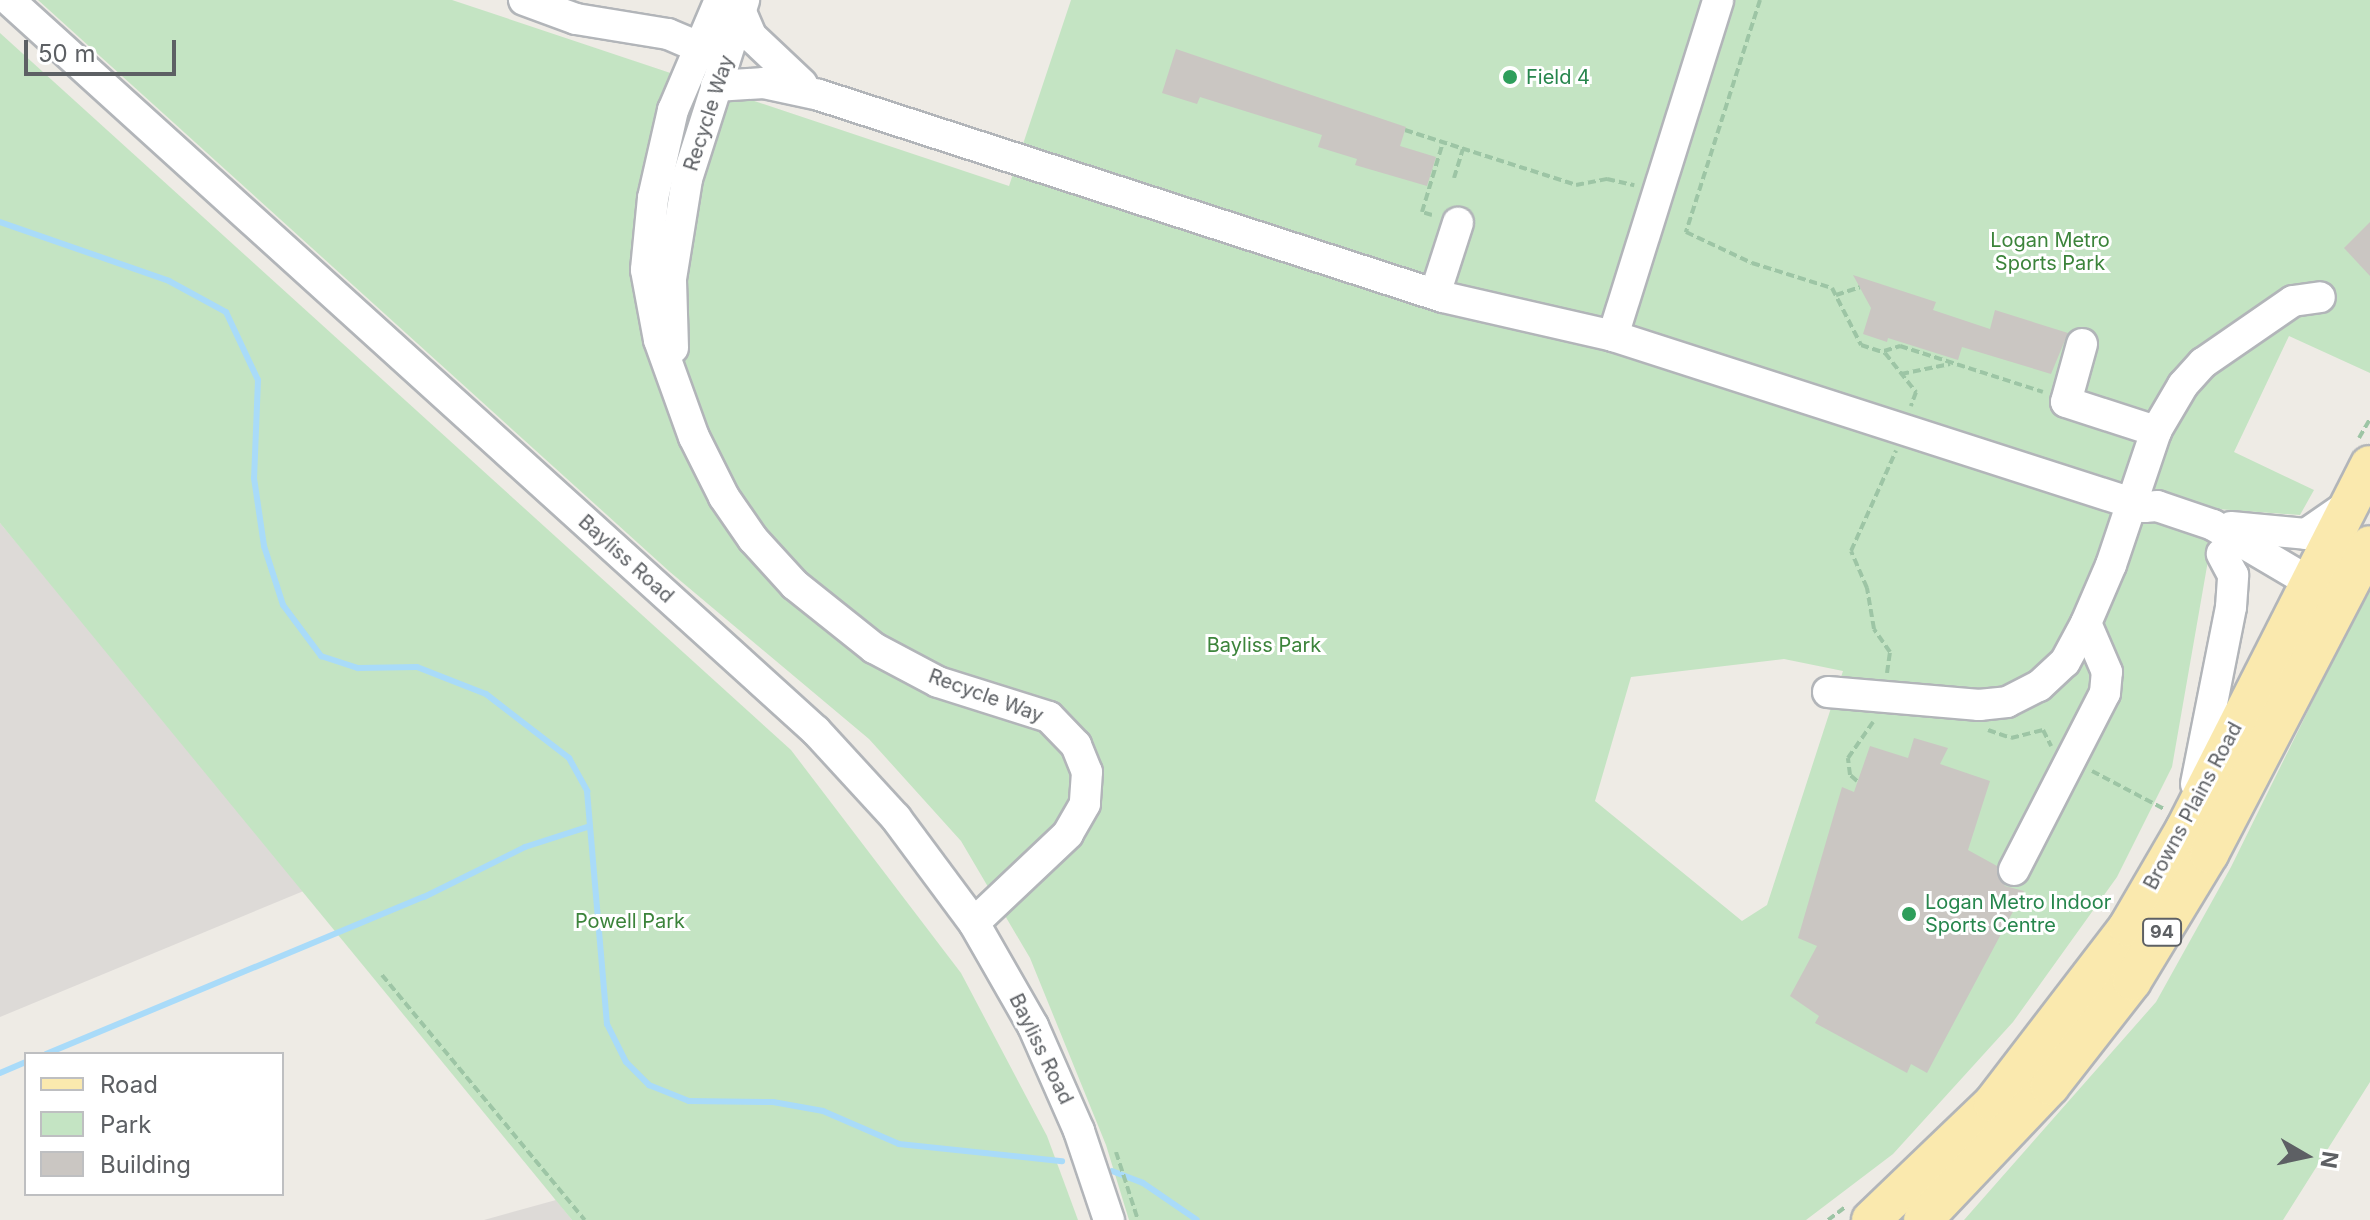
<!DOCTYPE html>
<style>
body{margin:0}
#map{position:relative;width:2370px;height:1220px;overflow:hidden;background:#eeebe5;font-family:Inter,sans-serif}
div>[style]{position:absolute}
.industrial>*{inset:0;background:#dddad7}
.green>*{inset:0;background:#c4e4c3}
.stream>*{height:6px;margin:-3px;padding:0 3px;transform-origin:3px;border-radius:3px;background:#a9dbf9}
.building>*{inset:0;background:#cac6c2}
.path>*{height:4px;margin-top:-2px;transform-origin:0;background:repeating-linear-gradient(90deg,#9dc5a5 0 8px,transparent 0 12px)}
.roads{filter:drop-shadow(2px 0 #b2b5b9) drop-shadow(-2px 0 #b2b5b9) drop-shadow(0 2px #b2b5b9) drop-shadow(0 -2px #b2b5b9)}
.minor>*{height:30px;margin:-15px;padding:0 15px;transform-origin:15px;border-radius:15px;background:#fff}
.major>*{height:38px;margin:-19px;padding:0 19px;transform-origin:19px;border-radius:19px;background:#fae9ae}
.dots>*{width:22px;height:22px;translate:-50% -50%;box-sizing:border-box;border:4px solid #fff;border-radius:50%}
span{translate:-50% -50%;white-space:nowrap;text-align:center;line-height:1.15;-webkit-text-stroke:6px #fff;paint-order:stroke}
.shield-label span{padding:2px 6px;background:#fff;border:2px solid;border-radius:6px;-webkit-text-stroke-width:0}
.shield-label{font-size:18px;color:#5d6064;font-weight:700}
.leisure-label{font-size:20px;color:#27864d}
.left{translate:0 -50%;text-align:left}
.street-label{font-size:20px;color:#5d6064}
.park-label{font-size:20px;color:#3c843b}
.legend{position:absolute;left:24px;top:1052px;width:260px;height:144px;box-sizing:border-box;background:#fff;border:2px solid #bebfc1;margin:0;padding:10px 14px;list-style:none;font-size:24px;color:#5d6064}
.legend li{display:flex;align-items:center;gap:16px;height:40px}
.legend b{width:40px;border:2px solid #bebfc1}
.north{position:absolute;left:2266px;top:1116px;width:80px;height:80px;-webkit-text-stroke:6px #fff;paint-order:stroke;rotate:99deg;font-size:22px;font-weight:700;line-height:32px;text-align:center;color:#5d6064}
.north::after{content:'';display:block;margin:auto;width:28px;height:36px;background:#5d6064;clip-path:polygon(50% 0,100% 100%,50% 72%,0 100%)}
.scale{position:absolute;left:24px;top:40px;width:152px;height:36px;box-sizing:border-box;border:4px solid #5d6064;border-top:0;padding-left:10px;font-size:24px;line-height:28px;white-space:nowrap;color:#5d6064;-webkit-text-stroke:6px #fff;paint-order:stroke}
</style>
<div id="map">
<div class="industrial">
<div style="clip-path:polygon(0 523px,306px 890px,0 1017px)"></div>
<div style="clip-path:polygon(556px 1200px,572px 1220px,484px 1220px)"></div>
</div>
<div class="green">
<div style="clip-path:polygon(evenodd,38px 0,452px 0,1009px 186px,1071px 0,2370px 0,2370px 373px,2289px 336px,2234px 452px,2314px 490px,2300px 515px,2217px 509px,2172px 767px,2117px 877px,2013px 1022px,1893px 1154px,1806px 1220px,1129px 1220px,1106px 1145px,1030px 958px,961px 841px,869px 739px,670px 572px,38px 0,1784px 659px,1843px 671px,1767px 905px,1742px 921px,1595px 801px,1631px 677px,1784px 659px)"></div>
<div style="clip-path:polygon(0 33px,791px 750px,961px 973px,1047px 1136px,1078px 1220px,572px 1220px,0 523px)"></div>
<div style="clip-path:polygon(2370px 585px,2370px 1082px,2283px 1220px,1964px 1220px,2156px 1002px,2231px 867px)"></div>
</div>
<div class="stream">
<div style="left:0;top:222px;width:179px;rotate:19.2deg"></div>
<div style="left:169px;top:281px;width:65px;rotate:28.5deg"></div>
<div style="left:226px;top:312px;width:75px;rotate:64.8deg"></div>
<div style="left:258px;top:380px;width:98px;rotate:92.3deg"></div>
<div style="left:254px;top:478px;width:69px;rotate:81.6deg"></div>
<div style="left:264px;top:546px;width:62px;rotate:72.1deg"></div>
<div style="left:283px;top:605px;width:64px;rotate:53.3deg"></div>
<div style="left:321px;top:656px;width:39px;rotate:18deg"></div>
<div style="left:358px;top:668px;width:59px;rotate:-1deg"></div>
<div style="left:417px;top:667px;width:74px;rotate:21.4deg"></div>
<div style="left:486px;top:694px;width:105px;rotate:37.6deg"></div>
<div style="left:569px;top:758px;width:38px;rotate:61deg"></div>
<div style="left:587px;top:791px;width:234px;rotate:85.1deg"></div>
<div style="left:607px;top:1024px;width:42px;rotate:63.4deg"></div>
<div style="left:626px;top:1062px;width:33px;rotate:45deg"></div>
<div style="left:649px;top:1085px;width:43px;rotate:21.8deg"></div>
<div style="left:689px;top:1101px;width:84px;rotate:0.7deg"></div>
<div style="left:773px;top:1102px;width:51px;rotate:10.2deg"></div>
<div style="left:823px;top:1111px;width:83px;rotate:23.5deg"></div>
<div style="left:899px;top:1144px;width:164px;rotate:6deg"></div>
<div style="left:46px;top:1054px;width:409px;rotate:-22.6deg"></div>
<div style="left:424px;top:897px;width:113px;rotate:-26.3deg"></div>
<div style="left:525px;top:847px;width:65px;rotate:-17.9deg"></div>
<div style="left:0;top:1073px;width:28px;rotate:-23deg"></div>
<div style="left:1112px;top:1171px;width:33px;rotate:21deg"></div>
<div style="left:1143px;top:1183px;width:65px;rotate:34.4deg"></div>
</div>
<div class="building">
<div style="clip-path:polygon(1176px 49px,1406px 127px,1400px 146px,1436px 157px,1427px 186px,1355px 165px,1357px 159px,1318px 147px,1322px 135px,1200px 97px,1197px 104px,1162px 93px)"></div>
<div style="clip-path:polygon(2370px 222px,2370px 276px,2344px 248px)"></div>
<div style="clip-path:polygon(1853px 275px,1936px 302px,1933px 310px,1990px 329px,1995px 310px,2068px 333px,2051px 374px,1962px 347px,1958px 360px,1888px 338px,1887px 342px,1863px 334px,1871px 308px)"></div>
<div style="clip-path:polygon(1914px 738px,1948px 748px,1940px 764px,1990px 781px,1968px 850px,1997px 866px,2005px 886px,2024px 891px,1927px 1073px,1911px 1064px,1907px 1073px,1815px 1023px,1819px 1016px,1790px 996px,1817px 946px,1798px 938px,1842px 787px,1854px 792px,1870px 746px,1908px 758px)"></div>
</div>
<div class="path">
<div style="left:1760px;top:0;width:244px;rotate:107.7deg"></div>
<div style="left:1686px;top:232px;width:73px;rotate:25.2deg"></div>
<div style="left:1752px;top:263px;width:84px;rotate:17.4deg"></div>
<div style="left:1832px;top:288px;width:64px;rotate:63deg"></div>
<div style="left:1861px;top:345px;width:25px;rotate:18deg"></div>
<div style="left:1885px;top:353px;width:50px;rotate:51.5deg"></div>
<div style="left:1916px;top:392px;width:15px;rotate:110deg"></div>
<div style="left:1405px;top:130px;width:180px;rotate:17.8deg"></div>
<div style="left:1576px;top:185px;width:32px;rotate:-11deg"></div>
<div style="left:1607px;top:179px;width:28px;rotate:13deg"></div>
<div style="left:1454px;top:178px;width:30px;rotate:-73deg"></div>
<div style="left:1432px;top:215px;width:10px;rotate:-163deg"></div>
<div style="left:1422px;top:212px;width:73px;rotate:-73.3deg"></div>
<div style="left:1836px;top:295px;width:25px;rotate:-18deg"></div>
<div style="left:1884px;top:351px;width:17px;rotate:-17deg"></div>
<div style="left:1900px;top:346px;width:150px;rotate:17.8deg"></div>
<div style="left:1901px;top:374px;width:50px;rotate:-11.5deg"></div>
<div style="left:2359px;top:438px;width:22px;rotate:-60deg"></div>
<div style="left:1887px;top:673px;width:21px;rotate:-82deg"></div>
<div style="left:1890px;top:652px;width:28px;rotate:-125deg"></div>
<div style="left:1874px;top:629px;width:42px;rotate:-99.7deg"></div>
<div style="left:1867px;top:588px;width:40px;rotate:-113.4deg"></div>
<div style="left:1851px;top:551px;width:110px;rotate:-65.8deg"></div>
<div style="left:1988px;top:730px;width:24px;rotate:19deg"></div>
<div style="left:2011px;top:738px;width:33px;rotate:-14deg"></div>
<div style="left:2043px;top:730px;width:18px;rotate:63deg"></div>
<div style="left:2092px;top:771px;width:81px;rotate:27.8deg"></div>
<div style="left:1857px;top:781px;width:9px;rotate:-139deg"></div>
<div style="left:1850px;top:775px;width:17px;rotate:-97deg"></div>
<div style="left:1848px;top:758px;width:44px;rotate:-55.2deg"></div>
<div style="left:382px;top:975px;width:318px;rotate:50.4deg"></div>
<div style="left:1116px;top:1152px;width:71px;rotate:72.1deg"></div>
<div style="left:1828px;top:1220px;width:21px;rotate:-37deg"></div>
</div>
<div class="roads">
<div class="minor">
<div style="left:9px;top:0;width:1089px;rotate:42.17deg"></div>
<div style="left:816px;top:731px;width:118px;rotate:47.4deg"></div>
<div style="left:896px;top:818px;width:131px;rotate:53.4deg"></div>
<div style="left:974px;top:923px;width:119px;rotate:60.2deg"></div>
<div style="left:1033px;top:1026px;width:115px;rotate:66.3deg"></div>
<div style="left:1079px;top:1131px;width:94px;rotate:71.4deg"></div>
<div style="left:524px;top:0;width:55px;rotate:20.1deg"></div>
<div style="left:576px;top:19px;width:93px;rotate:9.3deg"></div>
<div style="left:668px;top:34px;width:33px;rotate:23deg"></div>
<div style="left:720px;top:0;width:120px;rotate:113.1deg"></div>
<div style="left:673px;top:110px;width:90px;rotate:102.8deg"></div>
<div style="left:653px;top:198px;width:72px;rotate:95.6deg"></div>
<div style="left:646px;top:270px;width:71px;rotate:79.5deg"></div>
<div style="left:659px;top:340px;width:103px;rotate:70.2deg"></div>
<div style="left:694px;top:437px;width:67px;rotate:63.4deg"></div>
<div style="left:724px;top:497px;width:51px;rotate:55.4deg"></div>
<div style="left:753px;top:539px;width:62px;rotate:47.6deg"></div>
<div style="left:795px;top:585px;width:101px;rotate:38.6deg"></div>
<div style="left:874px;top:648px;width:72px;rotate:28deg"></div>
<div style="left:938px;top:682px;width:116px;rotate:17.5deg"></div>
<div style="left:1049px;top:717px;width:39px;rotate:46deg"></div>
<div style="left:1076px;top:745px;width:29px;rotate:68deg"></div>
<div style="left:1087px;top:772px;width:32px;rotate:94deg"></div>
<div style="left:1085px;top:804px;width:34px;rotate:120deg"></div>
<div style="left:1068px;top:834px;width:129px;rotate:136.6deg"></div>
<div style="left:741px;top:12px;width:26px;rotate:67deg"></div>
<div style="left:751px;top:36px;width:70px;rotate:43.3deg"></div>
<div style="left:716px;top:86px;width:48px;rotate:-3.6deg"></div>
<div style="left:764px;top:83px;width:56px;rotate:12.3deg"></div>
<div style="left:819px;top:95px;width:656px;rotate:17.94deg"></div>
<div style="left:1443px;top:297px;width:174px;rotate:12.9deg"></div>
<div style="left:1613px;top:336px;width:558px;rotate:17.85deg"></div>
<div style="left:2144px;top:507px;width:13px;rotate:-4deg"></div>
<div style="left:2157px;top:506px;width:59px;rotate:18.7deg"></div>
<div style="left:2213px;top:525px;width:134px;rotate:30.6deg"></div>
<div style="left:1435px;top:294px;width:75px;rotate:-72.1deg"></div>
<div style="left:1613px;top:336px;width:352px;rotate:-72.6deg"></div>
<div style="left:2082px;top:344px;width:60px;rotate:105.4deg"></div>
<div style="left:2066px;top:402px;width:95px;rotate:17.9deg"></div>
<div style="left:673px;top:348px;width:69px;rotate:-91.7deg"></div>
<div style="left:671px;top:279px;width:101px;rotate:-80.9deg"></div>
<div style="left:687px;top:179px;width:188px;rotate:-72.3deg"></div>
<div style="left:2231px;top:527px;width:75px;rotate:5.3deg"></div>
<div style="left:2306px;top:534px;width:51px;rotate:-34.6deg"></div>
<div style="left:1828px;top:692px;width:152px;rotate:4.9deg"></div>
<div style="left:1979px;top:705px;width:28px;rotate:-6deg"></div>
<div style="left:2007px;top:702px;width:36px;rotate:-27deg"></div>
<div style="left:2039px;top:686px;width:35px;rotate:-43deg"></div>
<div style="left:2065px;top:662px;width:44px;rotate:-61.7deg"></div>
<div style="left:2086px;top:623px;width:63px;rotate:-66.7deg"></div>
<div style="left:2111px;top:565px;width:141px;rotate:-71.4deg"></div>
<div style="left:2156px;top:431px;width:53px;rotate:-59.6deg"></div>
<div style="left:2183px;top:385px;width:30px;rotate:-48deg"></div>
<div style="left:2203px;top:363px;width:109px;rotate:-34.6deg"></div>
<div style="left:2293px;top:301px;width:27px;rotate:-8deg"></div>
<div style="left:2196px;top:784px;width:180px;rotate:-78.8deg"></div>
<div style="left:2231px;top:607px;width:32px;rotate:-86deg"></div>
<div style="left:2233px;top:575px;width:24px;rotate:-118deg"></div>
<div style="left:2014px;top:870px;width:199px;rotate:-62.8deg"></div>
<div style="left:2105px;top:693px;width:21px;rotate:-85deg"></div>
<div style="left:2107px;top:672px;width:53px;rotate:-113.2deg"></div>
</div>
<div class="major">
<div style="left:1871px;top:1220px;width:169px;rotate:-43.8deg"></div>
<div style="left:1993px;top:1103px;width:222px;rotate:-52.5deg"></div>
<div style="left:2128px;top:927px;width:113px;rotate:-59.8deg"></div>
<div style="left:2185px;top:829px;width:408px;rotate:-63.1deg"></div>
<div style="left:1923px;top:1220px;width:185px;rotate:-46.5deg"></div>
<div style="left:2050px;top:1086px;width:133px;rotate:-52deg"></div>
<div style="left:2132px;top:981px;width:149px;rotate:-58.8deg"></div>
<div style="left:2209px;top:854px;width:348px;rotate:-62.5deg"></div>
</div>
</div>
<div class="dots">
<div style="left:1510px;top:77px;background:#2e9e5b"></div>
<div style="left:1909px;top:914px;background:#2e9e5b"></div>
</div>
<div class="shield-label">
<span style="left:2162px;top:932px">94</span>
</div>
<div class="leisure-label">
<span class="left" style="left:1526px;top:77px">Field 4</span>
<span class="left" style="left:1925px;top:914px">Logan Metro Indoor<br>Sports Centre</span>
</div>
<div class="street-label">
<span style="left:709px;top:113px;rotate:-72deg">Recycle Way</span>
<span style="left:626px;top:559px;rotate:42deg">Bayliss Road</span>
<span style="left:986px;top:696px;rotate:20deg">Recycle Way</span>
<span style="left:2193px;top:806px;rotate:-62deg">Browns Plains Road</span>
<span style="left:1041px;top:1049px;rotate:64deg">Bayliss Road</span>
</div>
<div class="park-label">
<span style="left:2050px;top:252px">Logan Metro<br>Sports Park</span>
<span style="left:1264px;top:645px">Bayliss Park</span>
<span style="left:630px;top:921px">Powell Park</span>
</div>
<ul class="legend">
<li><b style="height:10px;background:#fae9ae"></b>Road</li>
<li><b style="height:22px;background:#c4e4c3"></b>Park</li>
<li><b style="height:22px;background:#cac6c2"></b>Building</li>
</ul>
<div class="north">N</div>
<div class="scale">50 m</div>
</div>
